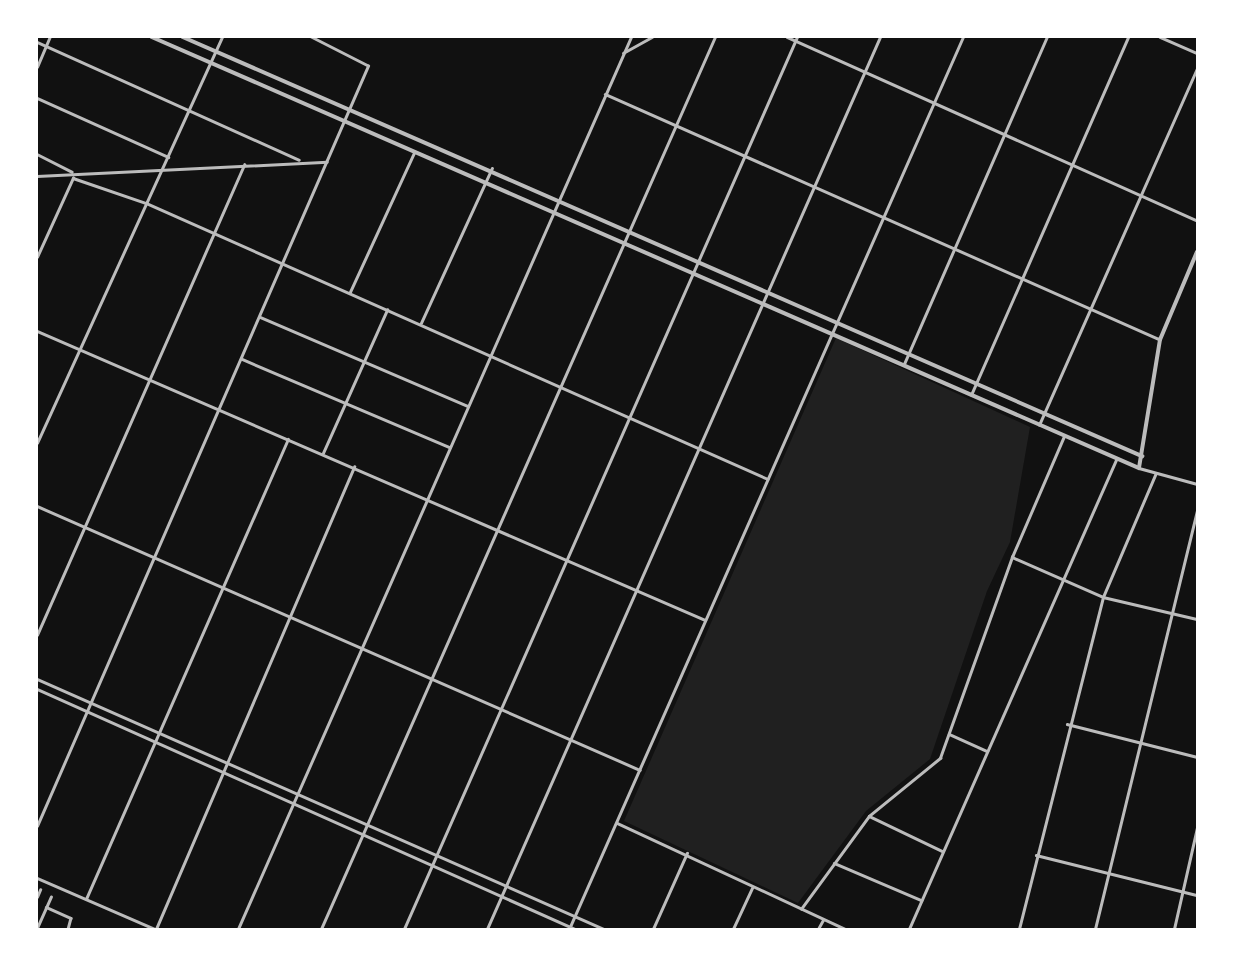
<!DOCTYPE html>
<style>
body{margin:0}
#map{position:relative;width:1234px;height:966px;overflow:hidden;background:#111;font-family:Figtree,sans-serif}
div>[style]{position:absolute}
.green>*{inset:0;background:#202020}
.minor>*{height:2.5px;margin:-1.25px;padding:0 1.25px;transform-origin:1.25px;border-radius:1.25px;background:#bcbcbc}
.tertiary>*{height:3.5px;margin:-1.75px;padding:0 1.75px;transform-origin:1.75px;border-radius:1.75px;background:#bcbcbc}
span{translate:-50% -50%;white-space:nowrap;text-align:center;line-height:1.15;-webkit-text-stroke:5px #fff;paint-order:stroke}
.frame{position:absolute;inset:0;border:38px solid #fff;pointer-events:none}
</style>
<div id="map">
<div class="green">
<div style="clip-path:polygon(836px 338px,1030px 427px,1010px 542px,987px 591px,930px 759px,866px 811px,798px 903px,624px 821px)"></div>
</div>
<div class="minor">
<div style="left:787px;top:37px;width:449px;rotate:24.1deg"></div>
<div style="left:1160px;top:37px;width:40px;rotate:23.4deg"></div>
<div style="left:37px;top:42px;width:287px;rotate:24.2deg"></div>
<div style="left:623px;top:53px;width:33px;rotate:-29deg"></div>
<div style="left:37px;top:67px;width:33px;rotate:-67deg"></div>
<div style="left:605px;top:94px;width:606px;rotate:23.86deg"></div>
<div style="left:37px;top:98px;width:144px;rotate:24.2deg"></div>
<div style="left:37px;top:154px;width:39px;rotate:27deg"></div>
<div style="left:37px;top:176px;width:290px;rotate:-2.8deg"></div>
<div style="left:73px;top:178px;width:77px;rotate:18.9deg"></div>
<div style="left:146px;top:203px;width:680px;rotate:23.93deg"></div>
<div style="left:37px;top:257px;width:87px;rotate:-65.5deg"></div>
<div style="left:350px;top:292px;width:153px;rotate:-65.3deg"></div>
<div style="left:260px;top:317px;width:226px;rotate:23.2deg"></div>
<div style="left:421px;top:323px;width:170px;rotate:-65.4deg"></div>
<div style="left:37px;top:331px;width:728px;rotate:23.39deg"></div>
<div style="left:242px;top:359px;width:225px;rotate:23deg"></div>
<div style="left:904px;top:364px;width:357px;rotate:-66.4deg"></div>
<div style="left:971px;top:395px;width:391px;rotate:-66.3deg"></div>
<div style="left:1039px;top:425px;width:389px;rotate:-66.1deg"></div>
<div style="left:37px;top:443px;width:446px;rotate:-65.5deg"></div>
<div style="left:323px;top:453px;width:157px;rotate:-65.9deg"></div>
<div style="left:1139px;top:468px;width:60px;rotate:15.4deg"></div>
<div style="left:37px;top:506px;width:658px;rotate:23.64deg"></div>
<div style="left:1012px;top:557px;width:99px;rotate:23.7deg"></div>
<div style="left:1103px;top:597px;width:97px;rotate:13.2deg"></div>
<div style="left:37px;top:635px;width:514px;rotate:-66.23deg"></div>
<div style="left:37px;top:679px;width:620px;rotate:23.79deg"></div>
<div style="left:37px;top:689px;width:589px;rotate:24.04deg"></div>
<div style="left:1067px;top:724px;width:134px;rotate:14.2deg"></div>
<div style="left:949px;top:734px;width:42px;rotate:24.1deg"></div>
<div style="left:869px;top:816px;width:81px;rotate:25.6deg"></div>
<div style="left:617px;top:823px;width:251px;rotate:24.9deg"></div>
<div style="left:37px;top:826px;width:829px;rotate:-66.47deg"></div>
<div style="left:368px;top:66px;width:64px;rotate:-153deg"></div>
<div style="left:1036px;top:855px;width:166px;rotate:14deg"></div>
<div style="left:834px;top:863px;width:95px;rotate:23deg"></div>
<div style="left:37px;top:878px;width:129px;rotate:23.4deg"></div>
<div style="left:37px;top:897px;width:8px;rotate:-67deg"></div>
<div style="left:86px;top:899px;width:502px;rotate:-66.29deg"></div>
<div style="left:46px;top:907px;width:27px;rotate:24deg"></div>
<div style="left:71px;top:918px;width:11px;rotate:105deg"></div>
<div style="left:801px;top:909px;width:115px;rotate:-53.8deg"></div>
<div style="left:869px;top:816px;width:92px;rotate:-39.2deg"></div>
<div style="left:940px;top:758px;width:214px;rotate:-70.3deg"></div>
<div style="left:1012px;top:557px;width:132px;rotate:-66.7deg"></div>
<div style="left:37px;top:928px;width:34px;rotate:-66deg"></div>
<div style="left:156px;top:929px;width:503px;rotate:-66.8deg"></div>
<div style="left:238px;top:929px;width:975px;rotate:-66.22deg"></div>
<div style="left:321px;top:929px;width:975px;rotate:-66.17deg"></div>
<div style="left:404px;top:929px;width:975px;rotate:-66.22deg"></div>
<div style="left:487px;top:929px;width:975px;rotate:-66.22deg"></div>
<div style="left:569px;top:929px;width:975px;rotate:-66.17deg"></div>
<div style="left:653px;top:929px;width:83px;rotate:-65.9deg"></div>
<div style="left:733px;top:929px;width:45px;rotate:-65.1deg"></div>
<div style="left:818px;top:929px;width:10px;rotate:-61deg"></div>
<div style="left:909px;top:929px;width:513px;rotate:-66.19deg"></div>
<div style="left:1019px;top:929px;width:342px;rotate:-75.8deg"></div>
<div style="left:1103px;top:597px;width:133px;rotate:-66.9deg"></div>
<div style="left:1095px;top:929px;width:430px;rotate:-76.3deg"></div>
<div style="left:1174px;top:929px;width:104px;rotate:-77.2deg"></div>
</div>
<div class="tertiary">
<div style="left:152px;top:37px;width:1077px;rotate:23.59deg"></div>
<div style="left:1139px;top:468px;width:130px;rotate:-80.7deg"></div>
<div style="left:1160px;top:340px;width:95px;rotate:-67.2deg"></div>
<div style="left:183px;top:37px;width:1047px;rotate:23.6deg"></div>
</div>
<div class="frame"></div>
</div>
